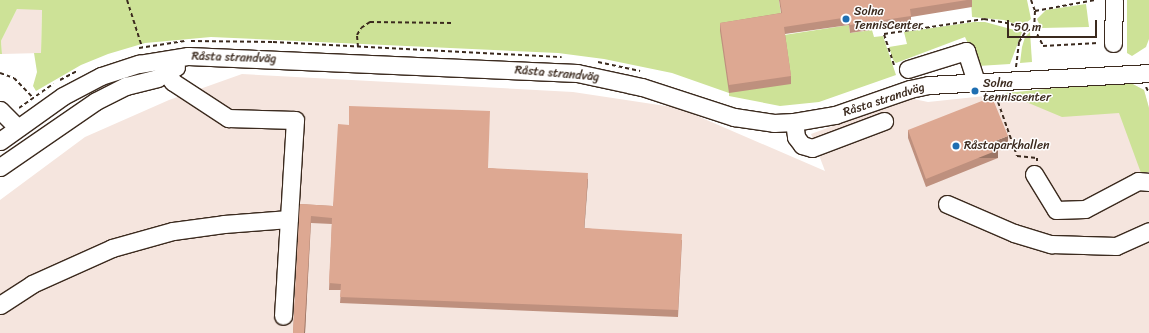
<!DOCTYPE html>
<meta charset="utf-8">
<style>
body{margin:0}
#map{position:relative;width:1149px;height:333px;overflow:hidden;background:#fff;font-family:Sriracha,sans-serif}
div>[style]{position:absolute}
.built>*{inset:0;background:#f5e5de}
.green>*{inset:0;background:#cde297}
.path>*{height:2px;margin-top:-1px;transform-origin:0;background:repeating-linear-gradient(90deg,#3b2a1e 0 4px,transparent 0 7px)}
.roads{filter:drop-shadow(1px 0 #3b2a1e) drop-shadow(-1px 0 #3b2a1e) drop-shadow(0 1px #3b2a1e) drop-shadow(0 -1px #3b2a1e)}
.minor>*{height:17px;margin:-8.5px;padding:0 8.5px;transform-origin:8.5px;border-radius:8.5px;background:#fff}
.wall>*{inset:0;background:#be907e}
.shaded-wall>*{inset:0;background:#9b7666;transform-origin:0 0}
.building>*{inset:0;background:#dda892}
.dots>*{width:11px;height:11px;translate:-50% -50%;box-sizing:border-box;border:2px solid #fff;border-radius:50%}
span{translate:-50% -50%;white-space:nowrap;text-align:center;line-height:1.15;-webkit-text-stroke:3px #fff;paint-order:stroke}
.poi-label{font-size:12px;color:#3b2a1e}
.left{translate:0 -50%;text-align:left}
.street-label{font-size:12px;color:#3b2a1e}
.scale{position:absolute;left:1007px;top:20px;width:90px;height:18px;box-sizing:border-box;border:2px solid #3b2a1e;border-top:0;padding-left:5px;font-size:12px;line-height:14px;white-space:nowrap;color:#3b2a1e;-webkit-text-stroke:3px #fff;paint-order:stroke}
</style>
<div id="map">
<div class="built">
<div style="clip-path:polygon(17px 9px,42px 9px,41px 53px,2px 54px,1px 41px)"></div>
<div style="clip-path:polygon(242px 74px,573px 92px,679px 108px,825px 171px,811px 134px,909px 98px,928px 102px,1127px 81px,1144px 90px,1149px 108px,1149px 333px,0 333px,0 200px,85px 137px,169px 100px)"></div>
</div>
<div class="green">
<div style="clip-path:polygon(0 0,779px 0,784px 35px,849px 25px,850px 33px,872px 30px,874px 37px,883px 36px,896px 75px,819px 102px,780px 106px,729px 96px,729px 93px,672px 73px,604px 59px,558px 53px,211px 37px,145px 43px,108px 54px,81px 65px,36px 91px,33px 86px,37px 72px,34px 53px,41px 53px,42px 10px,17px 9px,1px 41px,2px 54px,0 54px)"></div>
<div style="clip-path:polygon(971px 0,1027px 0,1031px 19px,1022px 26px,1004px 20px,972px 17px)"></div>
<div style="clip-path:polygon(1127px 0,1149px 0,1149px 39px,1146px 47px,1132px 56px,1127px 53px)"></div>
<div style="clip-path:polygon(1086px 4px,1089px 27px,1041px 28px,1037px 19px,1046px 10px)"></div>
<div style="clip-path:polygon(974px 22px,985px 22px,1022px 32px,1010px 64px,978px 66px,965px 37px,896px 63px,893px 60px,889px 47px,907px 44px,904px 32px)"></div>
<div style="clip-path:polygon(1030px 32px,1032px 62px,1020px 63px,1022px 47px,1025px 37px)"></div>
<div style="clip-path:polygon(1127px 81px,1144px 90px,1149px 108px,1149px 172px,1141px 173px,1119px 113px,1062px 117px,1005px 93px)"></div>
</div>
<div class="path">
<div style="left:127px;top:0;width:49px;rotate:72.3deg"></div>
<div style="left:1031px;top:0;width:12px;rotate:70deg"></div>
<div style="left:1035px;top:11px;width:17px;rotate:93deg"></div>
<div style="left:1034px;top:28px;width:20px;rotate:63deg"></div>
<div style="left:1043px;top:46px;width:55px;rotate:-3.1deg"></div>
<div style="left:1035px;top:11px;width:61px;rotate:-10.4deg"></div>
<div style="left:191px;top:41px;width:82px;rotate:0.7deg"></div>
<div style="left:273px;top:42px;width:289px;rotate:3deg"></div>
<div style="left:358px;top:47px;width:12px;rotate:-95deg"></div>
<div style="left:357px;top:35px;width:8px;rotate:-60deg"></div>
<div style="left:361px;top:28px;width:11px;rotate:-34deg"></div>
<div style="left:370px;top:22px;width:82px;rotate:0.7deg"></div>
<div style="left:139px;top:48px;width:46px;rotate:-8.8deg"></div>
<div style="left:598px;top:62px;width:43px;rotate:12.1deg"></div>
<div style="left:894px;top:65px;width:33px;rotate:-108deg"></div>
<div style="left:884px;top:34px;width:101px;rotate:-8.5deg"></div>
<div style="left:984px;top:19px;width:27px;rotate:10deg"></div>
<div style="left:1011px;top:24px;width:17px;rotate:25deg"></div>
<div style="left:1016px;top:67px;width:25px;rotate:-83deg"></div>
<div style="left:1019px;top:42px;width:13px;rotate:-58deg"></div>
<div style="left:1026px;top:31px;width:9px;rotate:-21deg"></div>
<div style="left:0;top:73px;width:15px;rotate:20deg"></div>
<div style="left:14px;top:78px;width:28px;rotate:46deg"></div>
<div style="left:60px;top:80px;width:19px;rotate:-28deg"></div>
<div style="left:1146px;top:87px;width:7px;rotate:63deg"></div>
<div style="left:1003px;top:95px;width:9px;rotate:126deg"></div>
<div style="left:998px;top:102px;width:57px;rotate:70.6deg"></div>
<div style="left:1017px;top:156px;width:20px;rotate:6deg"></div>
<div style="left:1037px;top:158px;width:3px;rotate:90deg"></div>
<div style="left:19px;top:108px;width:42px;rotate:-35.2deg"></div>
</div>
<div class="roads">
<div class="minor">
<div style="left:1113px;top:43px;width:43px;rotate:-88.7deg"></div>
<div style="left:908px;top:69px;width:61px;rotate:-17.2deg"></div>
<div style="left:966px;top:51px;width:33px;rotate:72deg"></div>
<div style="left:166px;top:73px;width:11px;rotate:52deg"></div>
<div style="left:173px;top:82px;width:66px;rotate:33.2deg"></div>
<div style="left:228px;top:118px;width:67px;rotate:1.7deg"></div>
<div style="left:295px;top:120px;width:196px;rotate:93.5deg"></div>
<div style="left:0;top:110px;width:25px;rotate:45deg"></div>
<div style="left:794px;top:122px;width:15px;rotate:82deg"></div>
<div style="left:796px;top:137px;width:10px;rotate:53deg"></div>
<div style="left:802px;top:145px;width:10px;rotate:17deg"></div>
<div style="left:812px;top:148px;width:77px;rotate:-20.6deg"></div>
<div style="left:0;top:141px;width:77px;rotate:-35.5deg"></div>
<div style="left:63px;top:96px;width:43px;rotate:-27.8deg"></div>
<div style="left:101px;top:76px;width:40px;rotate:-18deg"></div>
<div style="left:139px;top:64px;width:50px;rotate:-9.3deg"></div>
<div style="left:188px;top:56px;width:389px;rotate:2.5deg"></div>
<div style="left:577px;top:73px;width:66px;rotate:12.2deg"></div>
<div style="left:642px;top:87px;width:97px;rotate:18.1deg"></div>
<div style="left:734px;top:117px;width:40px;rotate:8.5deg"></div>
<div style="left:774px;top:123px;width:20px;rotate:-3deg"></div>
<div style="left:794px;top:122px;width:42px;rotate:-9.7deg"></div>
<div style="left:835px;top:115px;width:79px;rotate:-19.1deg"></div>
<div style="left:910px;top:89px;width:19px;rotate:-12deg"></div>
<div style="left:929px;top:85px;width:220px;rotate:-3.1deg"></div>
<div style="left:0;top:167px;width:116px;rotate:-34.5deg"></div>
<div style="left:96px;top:101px;width:34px;rotate:-27deg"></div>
<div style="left:126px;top:86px;width:32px;rotate:-14deg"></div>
<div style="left:157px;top:78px;width:22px;rotate:-30deg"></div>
<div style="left:1034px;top:174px;width:42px;rotate:58.6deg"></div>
<div style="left:1056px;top:210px;width:29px;rotate:-2deg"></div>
<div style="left:1085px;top:209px;width:60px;rotate:-27.8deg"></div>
<div style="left:1138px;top:181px;width:11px;rotate:5deg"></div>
<div style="left:947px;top:204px;width:73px;rotate:23.4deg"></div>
<div style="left:1014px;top:233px;width:39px;rotate:17deg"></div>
<div style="left:1051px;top:244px;width:65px;rotate:1.8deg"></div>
<div style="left:1116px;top:246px;width:36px;rotate:-24deg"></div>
<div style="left:0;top:305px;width:38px;rotate:-33deg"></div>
<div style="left:32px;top:284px;width:88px;rotate:-24.2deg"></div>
<div style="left:112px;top:248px;width:63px;rotate:-15.6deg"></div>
<div style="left:173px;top:231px;width:51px;rotate:-7.8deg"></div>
<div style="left:224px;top:224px;width:65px;rotate:-4.4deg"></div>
</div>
</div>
<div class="wall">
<div style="clip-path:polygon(779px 0,972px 0,972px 7px,911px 17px,911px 24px,850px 33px,849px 25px,785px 34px,791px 76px,791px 84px,729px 93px,720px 31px,720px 23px,781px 13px)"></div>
<div style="clip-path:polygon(349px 125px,488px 168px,588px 179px,584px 228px,682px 240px,678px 317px,340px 303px,341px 290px,329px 290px,332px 224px,311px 223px,305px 333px,293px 333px,300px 204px,333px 206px)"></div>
<div style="clip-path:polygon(908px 130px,1008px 144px,997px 148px,998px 158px,926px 187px,908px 138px)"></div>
</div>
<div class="shaded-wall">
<div style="clip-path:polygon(1008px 136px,1008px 144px,995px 149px,995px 141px)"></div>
<div style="left:998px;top:150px;width:8px;height:78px;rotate:90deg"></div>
<div style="clip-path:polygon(588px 173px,588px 179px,584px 234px,584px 228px)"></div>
<div style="clip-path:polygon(311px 216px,305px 333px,304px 333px)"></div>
</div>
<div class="building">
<div style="clip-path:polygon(780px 0,967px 0,910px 9px,911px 16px,850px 25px,849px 17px,784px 27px,791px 76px,729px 85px,720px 23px,782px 13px)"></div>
<div style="clip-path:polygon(992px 97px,1008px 136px,995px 141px,998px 150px,926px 179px,908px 130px)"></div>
<div style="clip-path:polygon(349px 106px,490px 111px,488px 168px,588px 173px,584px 228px,682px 234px,678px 310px,340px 297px,341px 284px,329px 283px,332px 218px,311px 216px,304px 333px,293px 333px,300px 204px,333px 206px,338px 124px,349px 125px)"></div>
</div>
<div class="dots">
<div style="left:846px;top:19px;background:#1f6fb2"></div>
<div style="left:975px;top:91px;background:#1f6fb2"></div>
<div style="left:956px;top:146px;background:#1f6fb2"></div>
</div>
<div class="poi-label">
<span class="left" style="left:854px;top:19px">Solna<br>TennisCenter</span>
<span class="left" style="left:983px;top:91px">Solna<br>tenniscenter</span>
<span class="left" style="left:964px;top:146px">Råstaparkhallen</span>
</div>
<div class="street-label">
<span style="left:234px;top:58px;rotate:2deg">Råsta strandväg</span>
<span style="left:557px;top:74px;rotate:5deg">Råsta strandväg</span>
<span style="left:884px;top:100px;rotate:-18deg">Råsta strandväg</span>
</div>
<div class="scale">50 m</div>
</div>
